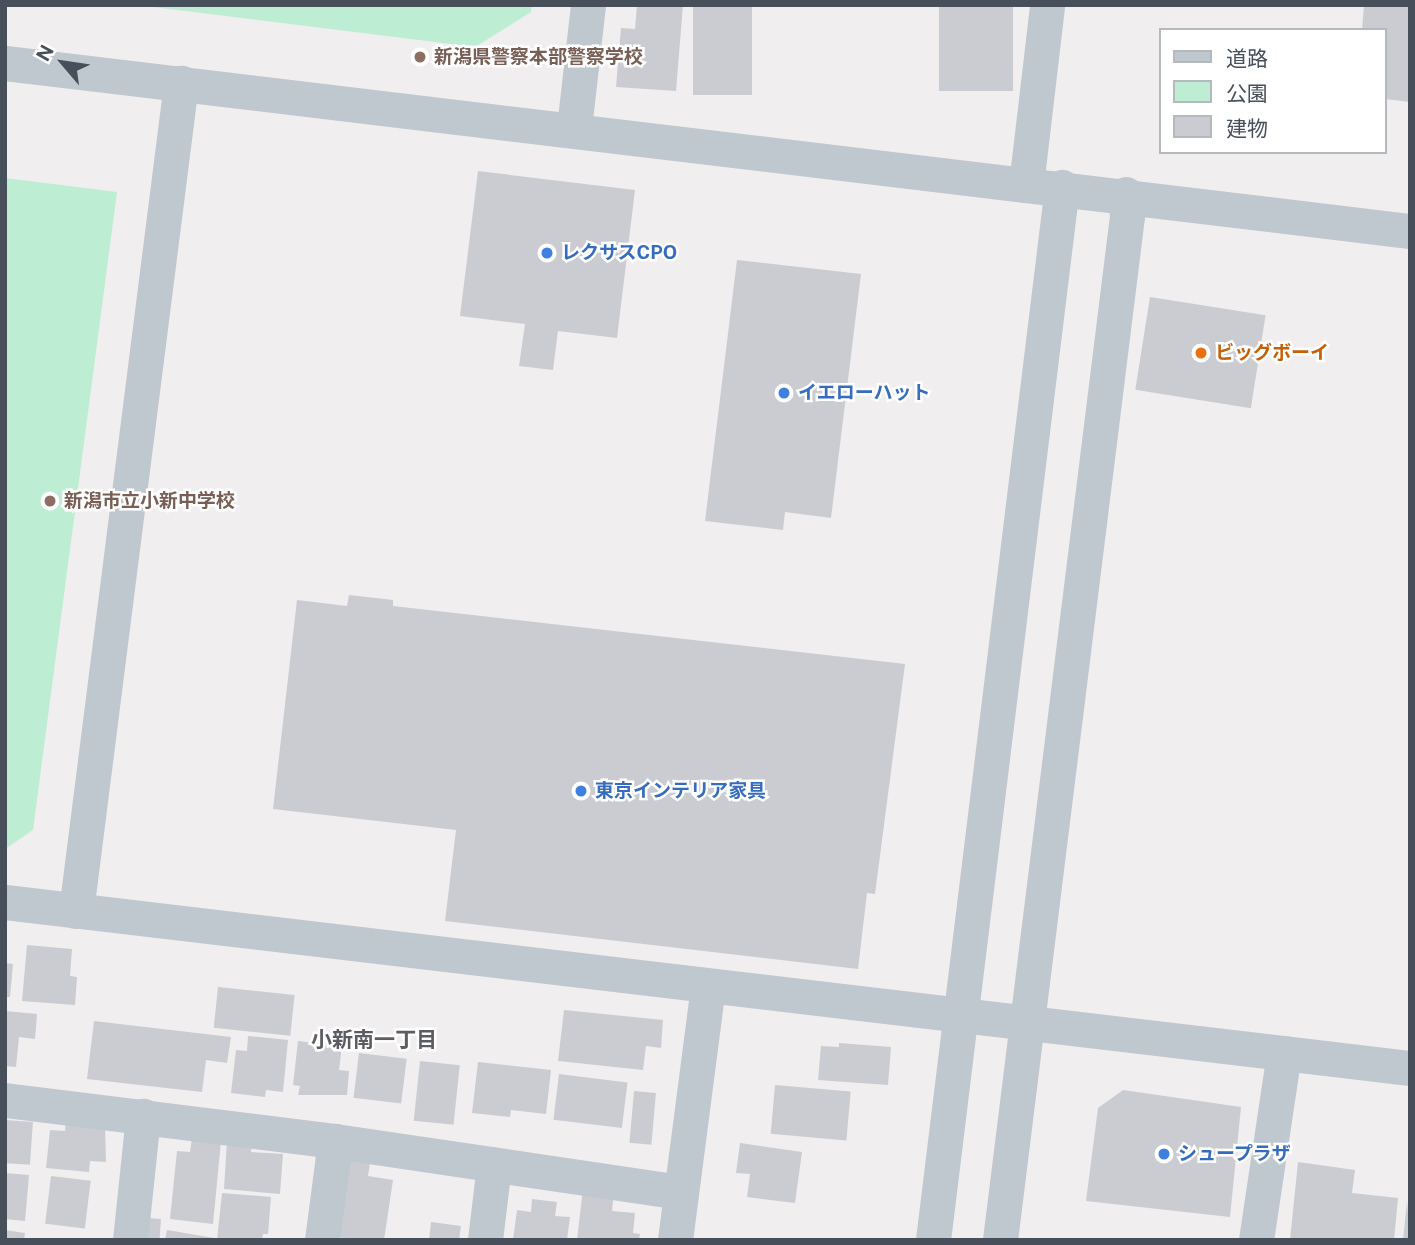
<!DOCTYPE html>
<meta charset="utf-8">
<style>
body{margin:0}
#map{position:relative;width:1415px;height:1245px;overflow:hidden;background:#f0eeee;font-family:"Public Sans","Noto Sans JP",sans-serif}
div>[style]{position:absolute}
.green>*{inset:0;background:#bdedd3}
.building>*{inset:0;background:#cbccd2;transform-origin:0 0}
.minor>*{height:35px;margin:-17.5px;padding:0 17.5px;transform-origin:17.5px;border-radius:17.5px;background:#bfc7cf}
.dots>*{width:19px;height:19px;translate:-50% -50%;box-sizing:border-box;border:4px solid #fff;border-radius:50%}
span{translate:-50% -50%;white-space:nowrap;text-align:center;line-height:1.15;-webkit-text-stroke:5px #fff;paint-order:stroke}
.education-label{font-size:19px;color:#785e54;font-weight:700}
.left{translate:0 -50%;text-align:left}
.shop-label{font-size:19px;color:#366cbe;font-weight:700}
.food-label{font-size:19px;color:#c56008;font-weight:700}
.neighbourhood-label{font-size:21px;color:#5b5d62;font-weight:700}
.frame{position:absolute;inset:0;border:7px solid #474f5a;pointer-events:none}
.legend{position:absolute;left:1159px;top:28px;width:228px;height:126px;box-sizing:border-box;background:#fff;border:2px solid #b5b9bd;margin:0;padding:9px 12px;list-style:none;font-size:21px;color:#474f5a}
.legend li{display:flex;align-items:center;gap:14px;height:35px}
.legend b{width:35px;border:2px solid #b5b9bd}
.north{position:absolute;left:28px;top:28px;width:70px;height:70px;-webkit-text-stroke:5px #fff;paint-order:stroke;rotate:299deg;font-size:19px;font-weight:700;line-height:28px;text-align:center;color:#474f5a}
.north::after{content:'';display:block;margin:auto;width:24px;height:32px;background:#474f5a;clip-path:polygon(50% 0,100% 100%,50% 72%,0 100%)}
</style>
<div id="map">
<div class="green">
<div style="clip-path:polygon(137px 5px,532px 5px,531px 12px,475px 47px)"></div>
<div style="clip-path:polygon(5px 178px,117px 192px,33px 830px,5px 849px)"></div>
</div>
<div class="building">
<div style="clip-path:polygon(637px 5px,683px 5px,676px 91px,616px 87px,621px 28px,635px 29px)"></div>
<div style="left:693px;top:5px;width:59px;height:90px"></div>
<div style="left:939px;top:5px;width:74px;height:86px"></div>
<div style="clip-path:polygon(1364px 5px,1410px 5px,1410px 102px,1385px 99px,1385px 30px,1362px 30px)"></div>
<div style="clip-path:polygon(478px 171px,635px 190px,617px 338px,558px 331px,553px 370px,519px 366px,525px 324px,460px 316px)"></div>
<div style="clip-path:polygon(737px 260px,861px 274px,831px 518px,785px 512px,783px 530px,705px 521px)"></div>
<div style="left:1150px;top:297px;width:117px;height:94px;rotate:9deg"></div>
<div style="clip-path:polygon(349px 595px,393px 600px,393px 606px,905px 664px,875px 894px,867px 893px,858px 969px,445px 921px,456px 830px,273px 809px,297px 600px,347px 606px)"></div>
<div style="clip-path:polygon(27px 945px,72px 949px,70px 976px,77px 977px,75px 1005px,22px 1001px)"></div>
<div style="clip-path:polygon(5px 963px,13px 964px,10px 997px,5px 997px)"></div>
<div style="left:218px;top:987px;width:77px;height:41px;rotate:6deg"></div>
<div style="clip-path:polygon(564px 1010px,663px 1020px,661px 1048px,646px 1046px,643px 1070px,558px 1061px)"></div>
<div style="clip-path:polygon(5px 1011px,37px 1014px,35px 1039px,19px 1037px,16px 1067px,5px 1066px)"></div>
<div style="clip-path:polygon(94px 1021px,231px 1037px,227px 1063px,206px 1060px,202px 1092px,87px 1079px)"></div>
<div style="clip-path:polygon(248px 1036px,288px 1040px,283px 1092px,266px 1090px,265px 1097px,231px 1093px,236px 1050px,247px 1051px)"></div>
<div style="clip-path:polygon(298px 1041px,342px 1046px,339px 1070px,349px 1071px,347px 1095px,298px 1095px,300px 1086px,293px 1085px)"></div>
<div style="clip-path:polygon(839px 1043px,891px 1047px,888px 1085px,818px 1080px,821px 1046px,839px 1047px)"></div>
<div style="left:359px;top:1053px;width:48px;height:45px;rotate:7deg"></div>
<div style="left:420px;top:1061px;width:40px;height:60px;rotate:6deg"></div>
<div style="clip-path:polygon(478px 1062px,551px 1070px,546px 1114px,511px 1110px,510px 1117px,472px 1113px)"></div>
<div style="left:559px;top:1074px;width:69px;height:46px;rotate:7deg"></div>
<div style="left:775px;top:1085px;width:76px;height:49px;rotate:5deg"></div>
<div style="clip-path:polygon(1123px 1090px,1241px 1107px,1230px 1217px,1086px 1201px,1098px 1108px)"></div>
<div style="left:634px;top:1091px;width:22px;height:52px;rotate:5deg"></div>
<div style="left:5px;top:1120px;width:28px;height:43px;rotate:4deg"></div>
<div style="clip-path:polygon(66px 1122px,105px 1126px,106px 1162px,90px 1161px,89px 1172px,46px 1168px,50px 1130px,65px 1131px)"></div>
<div style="clip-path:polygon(192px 1138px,221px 1141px,213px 1224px,170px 1219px,177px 1151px,190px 1152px)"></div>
<div style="clip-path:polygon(227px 1141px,252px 1143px,251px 1152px,283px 1154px,280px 1194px,224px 1189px)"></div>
<div style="clip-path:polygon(740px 1143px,802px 1152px,795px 1203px,747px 1197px,750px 1174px,736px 1173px)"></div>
<div style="clip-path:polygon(341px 1158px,370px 1163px,368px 1176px,393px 1180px,384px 1240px,329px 1237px)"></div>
<div style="clip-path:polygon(1298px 1162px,1355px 1170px,1352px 1193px,1398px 1198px,1394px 1240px,1290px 1240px)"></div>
<div style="clip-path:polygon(5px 1173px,29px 1175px,25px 1221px,5px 1219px)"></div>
<div style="left:51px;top:1176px;width:40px;height:48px;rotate:7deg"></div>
<div style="clip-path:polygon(583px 1188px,614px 1191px,612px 1211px,635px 1213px,633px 1233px,640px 1234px,639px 1240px,577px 1240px)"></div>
<div style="clip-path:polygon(222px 1193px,271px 1197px,268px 1234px,263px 1234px,262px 1240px,217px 1240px)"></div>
<div style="clip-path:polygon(532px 1199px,557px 1202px,555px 1216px,570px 1217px,567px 1240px,513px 1240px,517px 1210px,531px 1212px)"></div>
<div style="clip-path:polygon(1407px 1201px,1410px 1240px,1403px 1240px)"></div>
<div style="left:148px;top:1218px;width:13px;height:22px;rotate:4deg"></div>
<div style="clip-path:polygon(431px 1222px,461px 1226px,459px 1240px,429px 1240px)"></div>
<div style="clip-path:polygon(5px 1230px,25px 1233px,24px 1240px,5px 1240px)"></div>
<div style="clip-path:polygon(167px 1230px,214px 1238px,214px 1240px,165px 1240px)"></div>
</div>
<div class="minor">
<div style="left:5px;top:63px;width:1415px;rotate:6.82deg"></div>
<div style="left:574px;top:128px;width:124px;rotate:-83.5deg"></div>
<div style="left:1026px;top:185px;width:181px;rotate:-83.3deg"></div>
<div style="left:5px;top:902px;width:1415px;rotate:6.74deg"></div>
<div style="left:76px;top:911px;width:835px;rotate:-82.77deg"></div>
<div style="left:5px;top:1100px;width:333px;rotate:7.1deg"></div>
<div style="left:335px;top:1141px;width:349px;rotate:8.4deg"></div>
<div style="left:130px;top:1240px;width:125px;rotate:-84deg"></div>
<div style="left:322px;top:1240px;width:100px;rotate:-82.5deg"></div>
<div style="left:485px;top:1240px;width:76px;rotate:-83.2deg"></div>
<div style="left:675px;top:1240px;width:255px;rotate:-82.6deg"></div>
<div style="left:933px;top:1240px;width:1061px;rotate:-83.02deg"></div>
<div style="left:1000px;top:1240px;width:1032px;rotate:-82.93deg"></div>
<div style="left:1127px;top:216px;width:22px;rotate:-93deg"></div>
<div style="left:1256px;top:1240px;width:189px;rotate:-81.5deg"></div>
</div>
<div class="dots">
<div style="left:420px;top:57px;background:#8d6e63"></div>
<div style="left:547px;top:253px;background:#3f7fe0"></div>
<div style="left:1201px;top:353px;background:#e8710a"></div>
<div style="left:784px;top:393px;background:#3f7fe0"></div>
<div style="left:50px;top:501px;background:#8d6e63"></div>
<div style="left:581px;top:791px;background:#3f7fe0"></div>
<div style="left:1164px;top:1154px;background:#3f7fe0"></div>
</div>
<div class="education-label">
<span class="left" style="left:434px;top:57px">新潟県警察本部警察学校</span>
<span class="left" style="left:64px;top:501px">新潟市立小新中学校</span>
</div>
<div class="shop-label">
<span class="left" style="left:561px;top:253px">レクサスCPO</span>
<span class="left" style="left:798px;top:393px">イエローハット</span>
<span class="left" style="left:595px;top:791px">東京インテリア家具</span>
<span class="left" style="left:1178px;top:1154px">シュープラザ</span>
</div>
<div class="food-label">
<span class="left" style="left:1215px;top:353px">ビッグボーイ</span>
</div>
<div class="neighbourhood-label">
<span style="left:374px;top:1040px">小新南一丁目</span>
</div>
<div class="frame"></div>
<ul class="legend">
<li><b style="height:9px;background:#bfc7cf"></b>道路</li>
<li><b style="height:19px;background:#bdedd3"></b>公園</li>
<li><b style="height:19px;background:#cbccd2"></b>建物</li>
</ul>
<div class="north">N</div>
</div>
